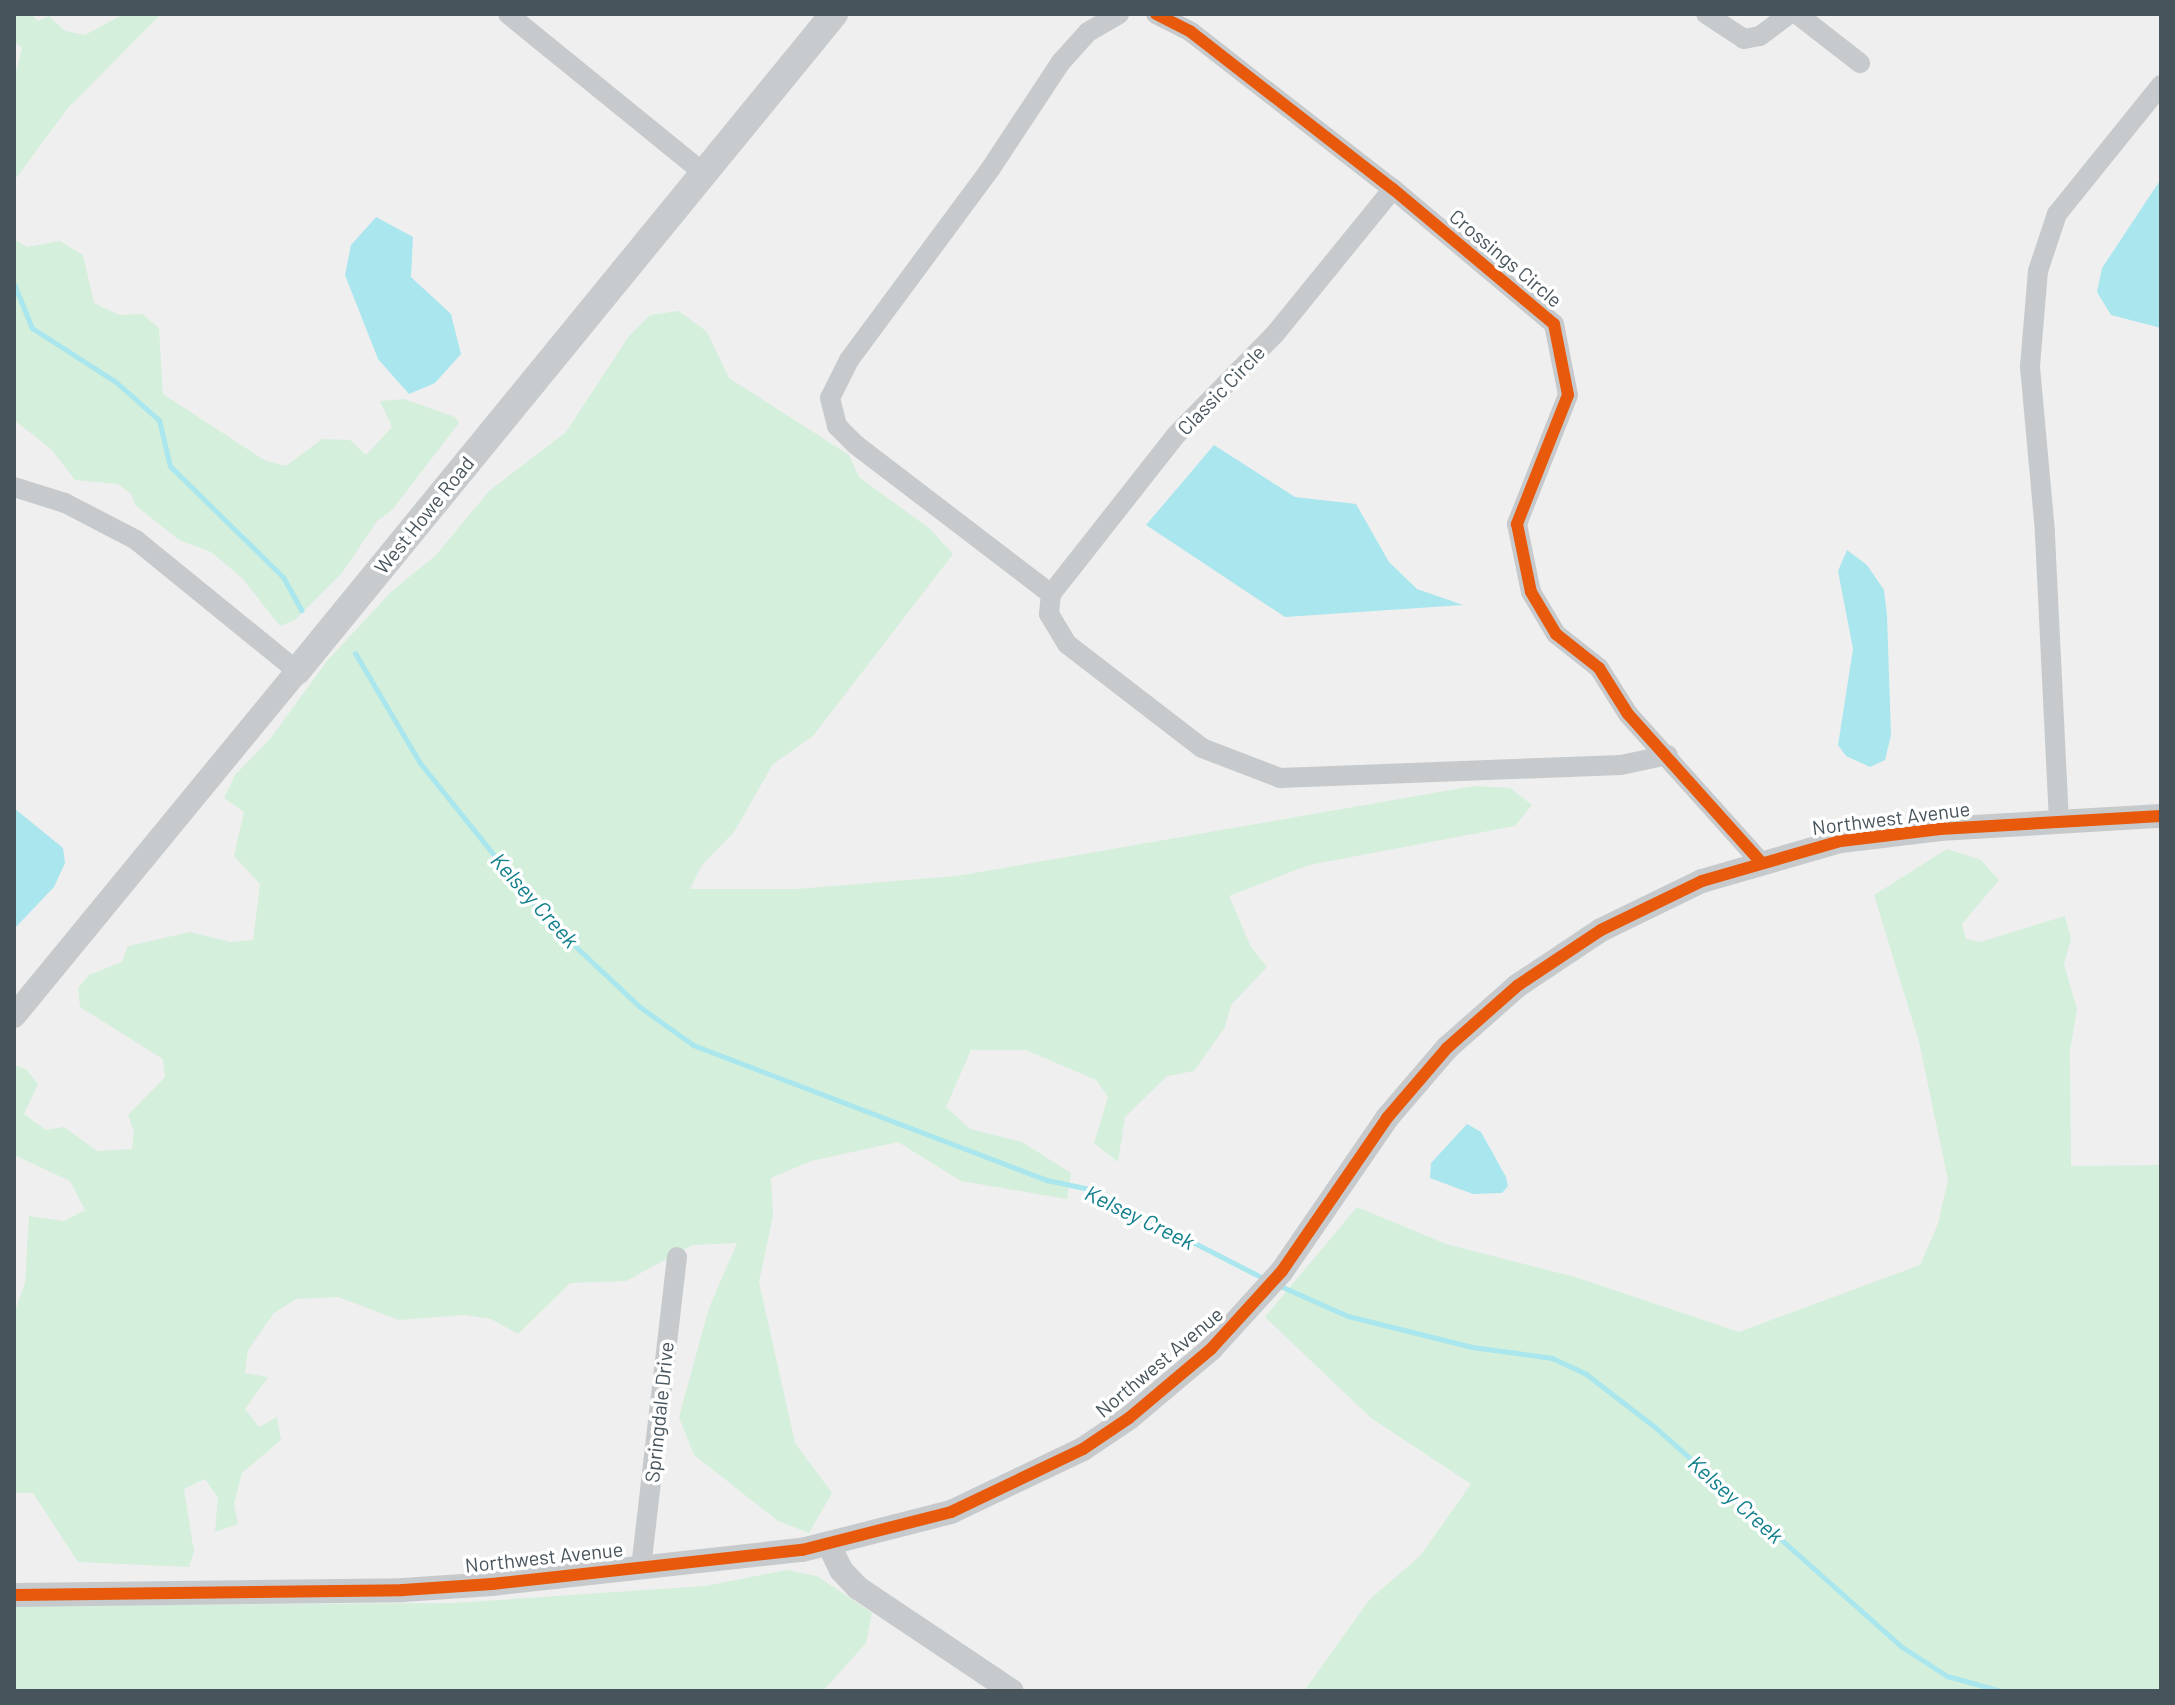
<!DOCTYPE html>
<style>
body{margin:0}
#map{position:relative;width:2175px;height:1705px;overflow:hidden;background:#f0efef;font-family:Barlow,sans-serif}
div>[style]{position:absolute}
.green>*{inset:0;background:#d4efdb}
.water>*{inset:0;background:#a9e6ed}
.stream>*{height:5px;margin:-2.5px;padding:0 2.5px;transform-origin:2.5px;border-radius:2.5px;background:#a9e6ed}
.minor>*{height:20px;margin:-10px;padding:0 10px;transform-origin:10px;border-radius:10px;background:#c7cacc}
.tertiary>*{height:24px;margin:-12px;padding:0 12px;transform-origin:12px;border-radius:12px;background:#c7cacc}
.secondary>*{height:28px;margin:-14px;padding:0 14px;transform-origin:14px;border-radius:14px;background:#c7cbce}
.cycleway>*{height:12px;margin:-6px;padding:0 6px;transform-origin:6px;border-radius:6px;background:#e8590c}
span{translate:-50% -50%;white-space:nowrap;text-align:center;line-height:1.15;-webkit-text-stroke:7px #fff;paint-order:stroke}
.street-label{font-size:20px;color:#47545c}
.water-label{font-size:22px;color:#0e7e8b;font-style:italic}
.frame{position:absolute;inset:0;border:16px solid #47545c;pointer-events:none}
</style>
<div id="map">
<div class="green">
<div style="clip-path:polygon(14px 14px,31px 14px,38px 21px,49px 16px,65px 31px,85px 35px,124px 14px,161px 14px,68px 108px,14px 181px,14px 80px,22px 48px,14px 41px)"></div>
<div style="clip-path:polygon(14px 239px,27px 247px,60px 241px,83px 255px,94px 303px,119px 315px,142px 314px,159px 328px,163px 394px,264px 460px,286px 466px,322px 439px,350px 440px,366px 455px,392px 427px,380px 401px,404px 399px,455px 417px,459px 423px,392px 510px,377px 521px,342px 573px,295px 620px,280px 626px,243px 579px,211px 552px,179px 540px,135px 505px,131px 494px,118px 484px,75px 480px,51px 449px,14px 420px)"></div>
<div style="clip-path:polygon(679px 311px,707px 332px,729px 378px,849px 455px,859px 477px,930px 529px,953px 554px,813px 736px,773px 764px,734px 832px,702px 865px,690px 889px,796px 889px,957px 876px,1474px 786px,1510px 788px,1532px 805px,1515px 826px,1309px 865px,1229px 896px,1251px 947px,1267px 967px,1231px 1005px,1225px 1027px,1194px 1071px,1167px 1076px,1125px 1117px,1118px 1162px,1094px 1143px,1108px 1097px,1096px 1080px,1026px 1050px,971px 1050px,946px 1107px,970px 1129px,1022px 1142px,1071px 1173px,1067px 1199px,961px 1181px,898px 1142px,811px 1161px,771px 1178px,773px 1216px,759px 1282px,795px 1443px,832px 1493px,809px 1533px,778px 1521px,694px 1455px,679px 1417px,709px 1308px,737px 1243px,692px 1245px,626px 1281px,570px 1283px,518px 1334px,491px 1319px,464px 1315px,399px 1320px,338px 1297px,296px 1299px,274px 1313px,248px 1350px,245px 1373px,268px 1377px,245px 1409px,259px 1427px,277px 1417px,281px 1440px,242px 1473px,234px 1504px,238px 1524px,215px 1532px,218px 1498px,205px 1479px,184px 1489px,194px 1552px,189px 1567px,78px 1562px,33px 1493px,14px 1493px,14px 1314px,25px 1283px,29px 1216px,64px 1221px,85px 1210px,70px 1181px,14px 1155px,14px 1065px,26px 1069px,38px 1084px,24px 1114px,46px 1130px,64px 1127px,97px 1151px,132px 1149px,134px 1132px,128px 1115px,165px 1077px,163px 1059px,80px 1007px,78px 988px,89px 975px,122px 962px,128px 946px,190px 932px,231px 942px,253px 940px,260px 884px,234px 856px,244px 812px,224px 798px,235px 775px,270px 739px,327px 661px,392px 591px,436px 555px,489px 491px,566px 432px,629px 336px,650px 315px)"></div>
<div style="clip-path:polygon(1947px 849px,1981px 860px,1999px 880px,1962px 924px,1966px 939px,1980px 942px,2065px 916px,2071px 939px,2064px 964px,2077px 1009px,2070px 1051px,2071px 1166px,2161px 1165px,2161px 1691px,1304px 1691px,1369px 1600px,1420px 1556px,1471px 1484px,1371px 1418px,1265px 1317px,1357px 1207px,1446px 1244px,1575px 1277px,1739px 1332px,1920px 1265px,1938px 1224px,1948px 1180px,1919px 1042px,1874px 895px)"></div>
<div style="clip-path:polygon(787px 1570px,817px 1576px,872px 1613px,866px 1643px,823px 1691px,14px 1691px,14px 1606px,453px 1603px,705px 1586px)"></div>
</div>
<div class="water">
<div style="clip-path:polygon(2161px 179px,2161px 328px,2111px 315px,2097px 292px,2102px 268px)"></div>
<div style="clip-path:polygon(376px 217px,413px 237px,411px 277px,451px 314px,461px 354px,435px 383px,409px 394px,378px 359px,345px 275px,351px 245px)"></div>
<div style="clip-path:polygon(1214px 445px,1295px 497px,1356px 504px,1389px 562px,1417px 589px,1463px 605px,1285px 617px,1146px 525px)"></div>
<div style="clip-path:polygon(1847px 550px,1867px 565px,1884px 590px,1887px 615px,1891px 735px,1885px 760px,1870px 767px,1846px 756px,1838px 745px,1853px 649px,1838px 571px)"></div>
<div style="clip-path:polygon(14px 808px,63px 848px,65px 863px,54px 887px,14px 929px)"></div>
<div style="clip-path:polygon(1467px 1124px,1481px 1132px,1506px 1177px,1508px 1186px,1502px 1193px,1473px 1194px,1430px 1178px,1431px 1163px)"></div>
</div>
<div class="stream">
<div style="left:14px;top:284px;width:48px;rotate:67.8deg"></div>
<div style="left:32px;top:328px;width:100px;rotate:32.7deg"></div>
<div style="left:116px;top:382px;width:57px;rotate:41.5deg"></div>
<div style="left:159px;top:420px;width:47px;rotate:76.6deg"></div>
<div style="left:170px;top:466px;width:158px;rotate:44.5deg"></div>
<div style="left:283px;top:577px;width:38px;rotate:61deg"></div>
<div style="left:355px;top:653px;width:128px;rotate:59.4deg"></div>
<div style="left:420px;top:763px;width:196px;rotate:51.2deg"></div>
<div style="left:543px;top:916px;width:133px;rotate:43.2deg"></div>
<div style="left:640px;top:1007px;width:65px;rotate:35.6deg"></div>
<div style="left:693px;top:1045px;width:379px;rotate:20.9deg"></div>
<div style="left:1047px;top:1180px;width:43px;rotate:12.1deg"></div>
<div style="left:1089px;top:1189px;width:198px;rotate:27.1deg"></div>
<div style="left:1278px;top:1285px;width:77px;rotate:23.9deg"></div>
<div style="left:1348px;top:1316px;width:128px;rotate:14deg"></div>
<div style="left:1472px;top:1347px;width:81px;rotate:7.8deg"></div>
<div style="left:1552px;top:1358px;width:38px;rotate:25deg"></div>
<div style="left:1586px;top:1374px;width:88px;rotate:37.6deg"></div>
<div style="left:1656px;top:1428px;width:329px;rotate:41.7deg"></div>
<div style="left:1902px;top:1647px;width:54px;rotate:32.8deg"></div>
<div style="left:1947px;top:1676px;width:56px;rotate:15.5deg"></div>
</div>
<div class="minor">
<div style="left:508px;top:14px;width:254px;rotate:39.1deg"></div>
<div style="left:1156px;top:14px;width:39px;rotate:27deg"></div>
<div style="left:1191px;top:32px;width:256px;rotate:37.9deg"></div>
<div style="left:1393px;top:189px;width:210px;rotate:40deg"></div>
<div style="left:1554px;top:324px;width:72px;rotate:78.8deg"></div>
<div style="left:1568px;top:395px;width:139px;rotate:111.6deg"></div>
<div style="left:1517px;top:524px;width:69px;rotate:78.4deg"></div>
<div style="left:1531px;top:592px;width:49px;rotate:59.2deg"></div>
<div style="left:1556px;top:634px;width:55px;rotate:38.3deg"></div>
<div style="left:1599px;top:668px;width:54px;rotate:57.8deg"></div>
<div style="left:1628px;top:714px;width:198px;rotate:48.1deg"></div>
<div style="left:1706px;top:14px;width:45px;rotate:33.3deg"></div>
<div style="left:1744px;top:39px;width:16px;rotate:-11deg"></div>
<div style="left:1760px;top:36px;width:36px;rotate:-37deg"></div>
<div style="left:1797px;top:14px;width:80px;rotate:37.9deg"></div>
<div style="left:14px;top:487px;width:53px;rotate:17.4deg"></div>
<div style="left:65px;top:503px;width:80px;rotate:27.5deg"></div>
<div style="left:136px;top:540px;width:208px;rotate:39.1deg"></div>
<div style="left:1051px;top:594px;width:245px;rotate:-142.6deg"></div>
<div style="left:856px;top:445px;width:27px;rotate:-135deg"></div>
<div style="left:837px;top:426px;width:29px;rotate:-104deg"></div>
<div style="left:830px;top:398px;width:42px;rotate:-63.4deg"></div>
<div style="left:849px;top:360px;width:235px;rotate:-53.5deg"></div>
<div style="left:989px;top:171px;width:131px;rotate:-56.6deg"></div>
<div style="left:1061px;top:62px;width:40px;rotate:-48deg"></div>
<div style="left:1088px;top:32px;width:36px;rotate:-30deg"></div>
<div style="left:1051px;top:594px;width:20px;rotate:96deg"></div>
<div style="left:1049px;top:614px;width:35px;rotate:59deg"></div>
<div style="left:1067px;top:644px;width:170px;rotate:37.6deg"></div>
<div style="left:1202px;top:748px;width:84px;rotate:21deg"></div>
<div style="left:1280px;top:778px;width:341px;rotate:-2.2deg"></div>
<div style="left:1621px;top:765px;width:48px;rotate:-12deg"></div>
<div style="left:1051px;top:594px;width:204px;rotate:-51.8deg"></div>
<div style="left:1177px;top:434px;width:140px;rotate:-45.6deg"></div>
<div style="left:1275px;top:334px;width:187px;rotate:-50.9deg"></div>
<div style="left:2059px;top:822px;width:290px;rotate:-92.8deg"></div>
<div style="left:2045px;top:532px;width:167px;rotate:-95.2deg"></div>
<div style="left:2030px;top:366px;width:95px;rotate:-85.2deg"></div>
<div style="left:2038px;top:271px;width:60px;rotate:-71.6deg"></div>
<div style="left:2057px;top:214px;width:166px;rotate:-51.1deg"></div>
<div style="left:641px;top:1568px;width:313px;rotate:-83.4deg"></div>
</div>
<div class="tertiary">
<div style="left:14px;top:1016px;width:446px;rotate:-50.6deg"></div>
<div style="left:829px;top:1545px;width:28px;rotate:64deg"></div>
<div style="left:841px;top:1570px;width:25px;rotate:47deg"></div>
<div style="left:858px;top:1588px;width:185px;rotate:33.8deg"></div>
<div style="left:14px;top:1595px;width:389px;rotate:-0.7deg"></div>
<div style="left:403px;top:1590px;width:89px;rotate:-3.9deg"></div>
<div style="left:492px;top:1584px;width:312px;rotate:-6.3deg"></div>
<div style="left:802px;top:1550px;width:154px;rotate:-14.3deg"></div>
<div style="left:951px;top:1512px;width:146px;rotate:-25.5deg"></div>
<div style="left:1083px;top:1449px;width:55px;rotate:-34deg"></div>
<div style="left:1129px;top:1418px;width:107px;rotate:-40.1deg"></div>
<div style="left:1211px;top:1349px;width:105px;rotate:-47.7deg"></div>
<div style="left:1282px;top:1271px;width:186px;rotate:-55.5deg"></div>
<div style="left:1387px;top:1118px;width:92px;rotate:-49.4deg"></div>
<div style="left:1447px;top:1048px;width:94px;rotate:-41.5deg"></div>
<div style="left:1517px;top:986px;width:101px;rotate:-33.7deg"></div>
<div style="left:1601px;top:930px;width:112px;rotate:-25.9deg"></div>
<div style="left:1702px;top:881px;width:145px;rotate:-16.1deg"></div>
<div style="left:1841px;top:841px;width:100px;rotate:-6.9deg"></div>
<div style="left:1940px;top:829px;width:221px;rotate:-3.4deg"></div>
</div>
<div class="secondary">
<div style="left:297px;top:671px;width:849px;rotate:-50.74deg"></div>
</div>
<div class="cycleway">
<div style="left:1156px;top:14px;width:39px;rotate:27deg"></div>
<div style="left:1191px;top:32px;width:256px;rotate:37.9deg"></div>
<div style="left:1393px;top:189px;width:210px;rotate:40deg"></div>
<div style="left:1554px;top:324px;width:72px;rotate:78.8deg"></div>
<div style="left:1568px;top:395px;width:139px;rotate:111.6deg"></div>
<div style="left:1517px;top:524px;width:69px;rotate:78.4deg"></div>
<div style="left:1531px;top:592px;width:49px;rotate:59.2deg"></div>
<div style="left:1556px;top:634px;width:55px;rotate:38.3deg"></div>
<div style="left:1599px;top:668px;width:54px;rotate:57.8deg"></div>
<div style="left:1628px;top:714px;width:198px;rotate:48.1deg"></div>
<div style="left:14px;top:1595px;width:389px;rotate:-0.7deg"></div>
<div style="left:403px;top:1590px;width:89px;rotate:-3.9deg"></div>
<div style="left:492px;top:1584px;width:312px;rotate:-6.3deg"></div>
<div style="left:802px;top:1550px;width:154px;rotate:-14.3deg"></div>
<div style="left:951px;top:1512px;width:146px;rotate:-25.5deg"></div>
<div style="left:1083px;top:1449px;width:55px;rotate:-34deg"></div>
<div style="left:1129px;top:1418px;width:107px;rotate:-40.1deg"></div>
<div style="left:1211px;top:1349px;width:105px;rotate:-47.7deg"></div>
<div style="left:1282px;top:1271px;width:186px;rotate:-55.5deg"></div>
<div style="left:1387px;top:1118px;width:92px;rotate:-49.4deg"></div>
<div style="left:1447px;top:1048px;width:94px;rotate:-41.5deg"></div>
<div style="left:1517px;top:986px;width:101px;rotate:-33.7deg"></div>
<div style="left:1601px;top:930px;width:112px;rotate:-25.9deg"></div>
<div style="left:1702px;top:881px;width:145px;rotate:-16.1deg"></div>
<div style="left:1841px;top:841px;width:100px;rotate:-6.9deg"></div>
<div style="left:1940px;top:829px;width:221px;rotate:-3.4deg"></div>
</div>
<div class="street-label">
<span style="left:1506px;top:258px;rotate:40deg">Crossings Circle</span>
<span style="left:1221px;top:390px;rotate:-46deg">Classic Circle</span>
<span style="left:424px;top:515px;rotate:-51deg">West Howe Road</span>
<span style="left:1891px;top:818px;rotate:-7deg">Northwest Avenue</span>
<span style="left:1159px;top:1362px;rotate:-40deg">Northwest Avenue</span>
<span style="left:659px;top:1412px;rotate:-84deg">Springdale Drive</span>
<span style="left:544px;top:1557px;rotate:-6deg">Northwest Avenue</span>
</div>
<div class="water-label">
<span style="left:535px;top:900px;rotate:48deg">Kelsey Creek</span>
<span style="left:1140px;top:1217px;rotate:26deg">Kelsey Creek</span>
<span style="left:1736px;top:1499px;rotate:42deg">Kelsey Creek</span>
</div>
<div class="frame"></div>
</div>
